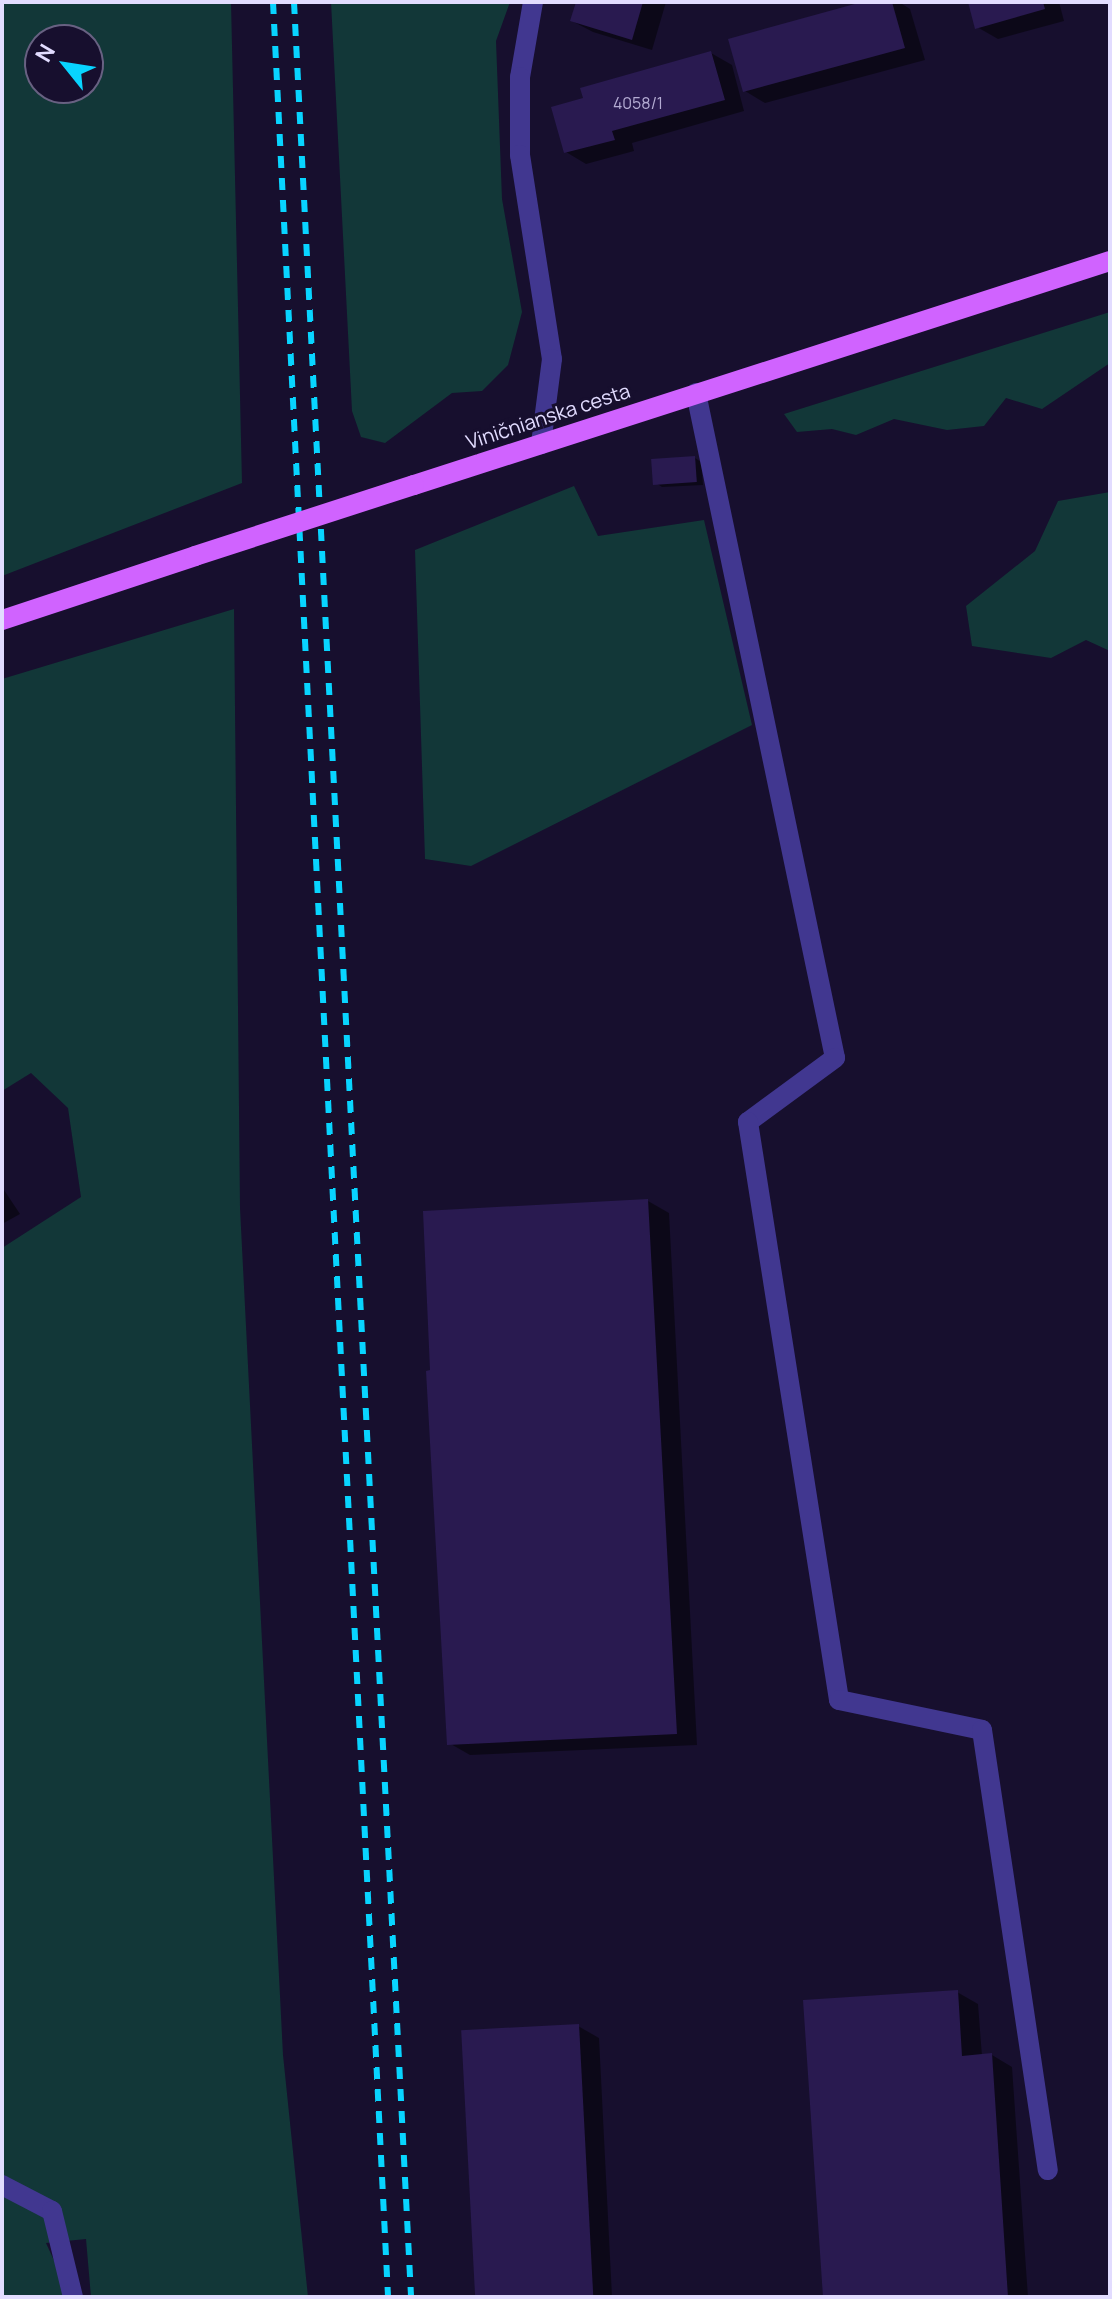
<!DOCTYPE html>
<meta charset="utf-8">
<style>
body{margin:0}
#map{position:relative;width:1112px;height:2299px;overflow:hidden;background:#170f2e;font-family:Manrope,sans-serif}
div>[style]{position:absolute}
.green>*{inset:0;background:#123738}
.shadow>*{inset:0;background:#0007}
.building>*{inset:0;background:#291a50;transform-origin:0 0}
.minor>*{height:20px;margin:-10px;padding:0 10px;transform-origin:10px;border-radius:10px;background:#413790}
.major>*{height:20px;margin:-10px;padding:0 10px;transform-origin:10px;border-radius:10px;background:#d063ff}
.rail>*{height:6px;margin-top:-3px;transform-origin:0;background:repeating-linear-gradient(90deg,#08d4ff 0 12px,transparent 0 22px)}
.major-bridge>*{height:20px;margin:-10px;padding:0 10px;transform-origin:10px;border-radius:10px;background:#d063ff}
span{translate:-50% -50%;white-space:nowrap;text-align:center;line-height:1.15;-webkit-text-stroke:6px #170f2e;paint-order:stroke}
.number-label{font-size:16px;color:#b4acd3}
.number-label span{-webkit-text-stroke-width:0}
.street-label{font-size:20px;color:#e2dcff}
.frame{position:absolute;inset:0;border:4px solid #e2dcff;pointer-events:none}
.north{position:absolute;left:24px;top:24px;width:80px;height:80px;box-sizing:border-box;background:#170f2e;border:2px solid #686182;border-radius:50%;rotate:300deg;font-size:22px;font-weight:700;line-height:32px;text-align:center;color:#e2dcff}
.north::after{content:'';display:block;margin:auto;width:28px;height:36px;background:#08d4ff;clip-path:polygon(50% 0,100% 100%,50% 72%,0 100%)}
</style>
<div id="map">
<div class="green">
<div style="clip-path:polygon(evenodd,2px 2px,231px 2px,242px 483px,2px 576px,2px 2px,88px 40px,88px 88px,40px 88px,40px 40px,88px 40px)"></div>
<div style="clip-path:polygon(331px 2px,510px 2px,496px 41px,502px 199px,522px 312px,508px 365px,482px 391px,452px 393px,385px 443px,361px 437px,352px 411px)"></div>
<div style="clip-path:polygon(1110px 312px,1110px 363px,1042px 409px,1006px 398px,984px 426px,947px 430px,894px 419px,856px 435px,832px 429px,797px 432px,784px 414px)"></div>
<div style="clip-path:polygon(574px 486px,598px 536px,704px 520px,752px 725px,471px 866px,425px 859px,415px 550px)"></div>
<div style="clip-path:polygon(1110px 492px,1110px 651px,1086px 640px,1051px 658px,972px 646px,966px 606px,1035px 551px,1058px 501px)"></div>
<div style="clip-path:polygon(234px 609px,240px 1208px,283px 2055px,308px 2297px,91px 2297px,86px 2239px,46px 2243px,62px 2278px,64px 2297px,2px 2297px,2px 1248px,81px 1197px,68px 1108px,31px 1073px,2px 1091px,2px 679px)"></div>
</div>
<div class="shadow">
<div style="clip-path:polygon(578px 2px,666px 2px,652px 50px,593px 32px,572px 21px)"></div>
<div style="clip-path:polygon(870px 2px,899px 2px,910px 9px,925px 60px,765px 103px,745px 91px)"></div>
<div style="clip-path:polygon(970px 2px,1059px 2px,1064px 21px,998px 39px,977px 27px)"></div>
<div style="clip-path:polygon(711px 53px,732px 65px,744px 111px,632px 143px,634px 151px,586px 164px,566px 152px)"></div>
<div style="clip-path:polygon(695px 458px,701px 462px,703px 485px,662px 487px,656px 483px)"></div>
<div style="clip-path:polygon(2px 1187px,20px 1214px,2px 1224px)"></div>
<div style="clip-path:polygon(648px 1201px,669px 1213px,697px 1745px,470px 1755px,449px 1743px)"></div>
<div style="clip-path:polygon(957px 1992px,978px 2004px,982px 2056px,992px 2055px,1012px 2067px,1028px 2297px,825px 2297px)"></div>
<div style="clip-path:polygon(578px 2026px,599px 2038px,612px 2297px,477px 2297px)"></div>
</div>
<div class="building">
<div style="clip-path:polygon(576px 2px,643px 2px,632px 40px,570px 21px)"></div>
<div style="clip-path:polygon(862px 2px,892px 2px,905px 48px,743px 92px,728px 39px)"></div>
<div style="clip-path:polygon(968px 2px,1043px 2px,1045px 9px,975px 29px)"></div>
<div style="clip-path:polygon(711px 51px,725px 100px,612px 131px,615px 140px,564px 153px,551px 107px,583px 98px,580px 88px)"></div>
<div style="left:695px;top:456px;width:26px;height:44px;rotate:86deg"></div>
<div style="clip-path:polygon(648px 1199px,677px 1734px,447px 1745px,426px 1371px,430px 1370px,423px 1211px)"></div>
<div style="clip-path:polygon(958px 1990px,962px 2056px,992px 2053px,1008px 2297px,823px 2297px,803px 2000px)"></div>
<div style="left:579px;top:2024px;width:273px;height:118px;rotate:87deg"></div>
</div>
<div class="minor">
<div style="left:533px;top:2px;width:76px;rotate:99.8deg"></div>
<div style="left:520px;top:77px;width:78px;rotate:90deg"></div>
<div style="left:520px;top:155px;width:206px;rotate:81.1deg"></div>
<div style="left:552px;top:359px;width:86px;rotate:97.4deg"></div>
<div style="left:696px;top:393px;width:679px;rotate:78.19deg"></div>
<div style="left:835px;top:1058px;width:108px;rotate:143.7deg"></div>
<div style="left:748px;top:1122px;width:585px;rotate:81.05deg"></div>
<div style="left:839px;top:1700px;width:146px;rotate:11.8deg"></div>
<div style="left:982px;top:1730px;width:445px;rotate:81.5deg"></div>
<div style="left:2px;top:2185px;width:56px;rotate:27.5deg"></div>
<div style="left:52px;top:2211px;width:89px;rotate:76.3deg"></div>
</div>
<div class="major">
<div style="left:414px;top:485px;width:731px;rotate:-17.84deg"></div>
<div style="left:2px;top:620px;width:203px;rotate:-18.3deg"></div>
</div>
<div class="rail">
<div style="left:273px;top:2px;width:2298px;rotate:87.13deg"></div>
<div style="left:294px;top:2px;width:2298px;rotate:87.08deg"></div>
</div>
<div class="major-bridge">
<div style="left:195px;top:556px;width:230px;rotate:-18deg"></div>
</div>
<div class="number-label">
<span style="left:638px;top:103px">4058/1</span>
</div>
<div class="street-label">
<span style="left:548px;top:416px;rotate:-18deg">Viničnianska cesta</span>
</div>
<div class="frame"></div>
<div class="north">N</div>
</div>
